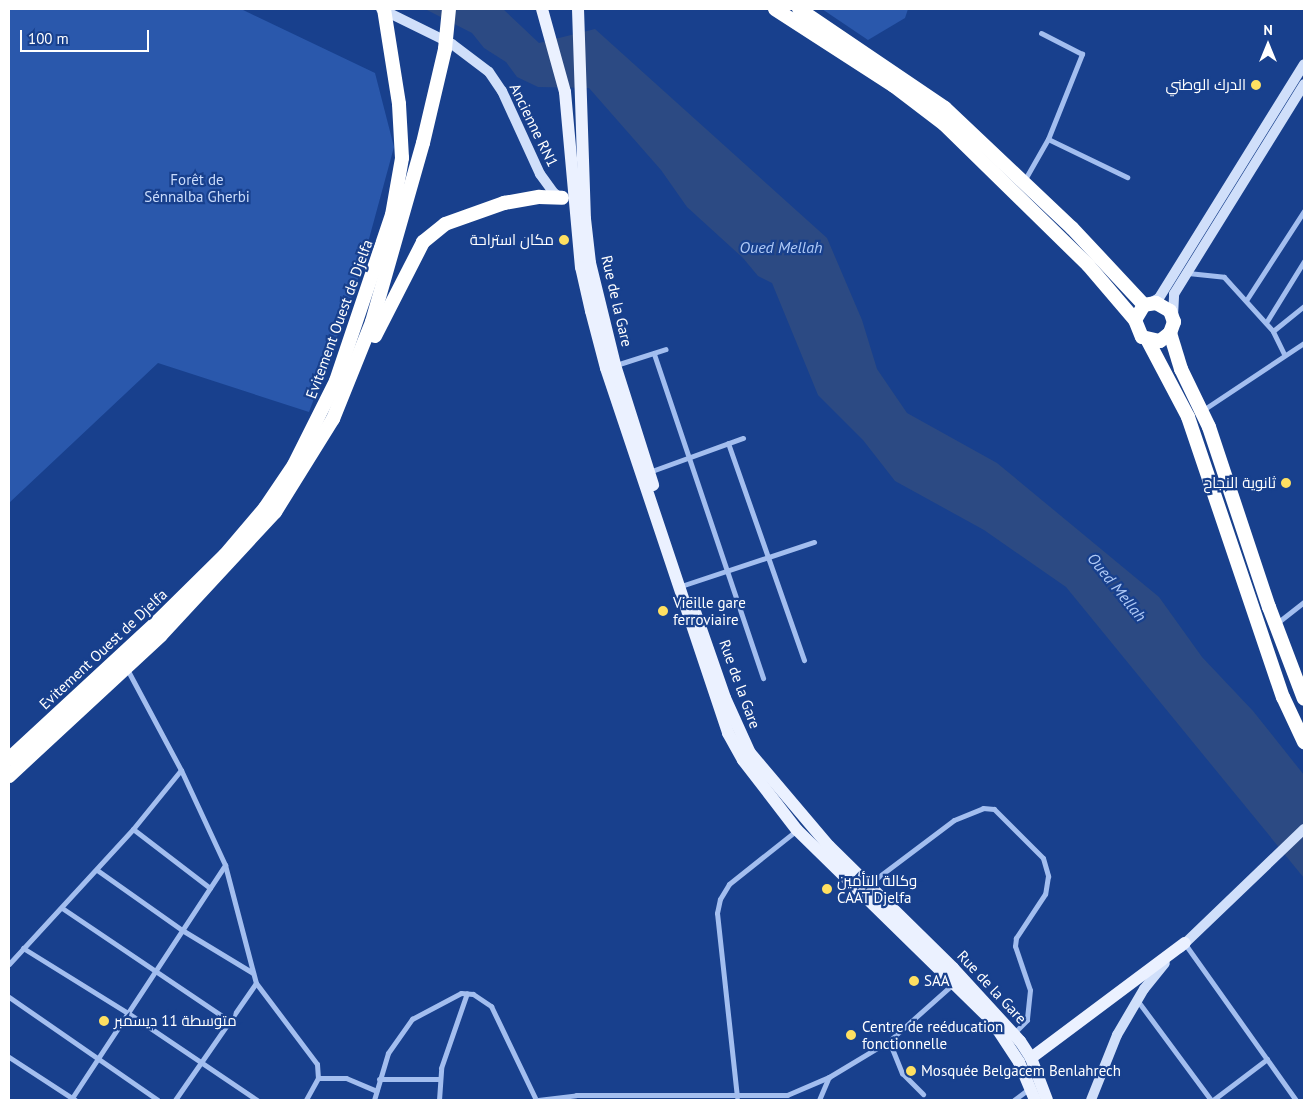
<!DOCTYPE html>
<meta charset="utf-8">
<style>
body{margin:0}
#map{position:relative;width:1313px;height:1109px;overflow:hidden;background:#18408d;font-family:"PT Sans",Cairo,sans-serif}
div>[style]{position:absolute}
.green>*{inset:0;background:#2a58ac}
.water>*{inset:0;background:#2c4a83}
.street>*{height:5px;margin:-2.5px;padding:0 2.5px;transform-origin:2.5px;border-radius:2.5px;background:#a3beef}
.secondary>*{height:10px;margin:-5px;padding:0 5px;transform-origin:5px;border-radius:5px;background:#d0dffa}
.primary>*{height:12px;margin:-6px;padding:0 6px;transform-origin:6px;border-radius:6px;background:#ebf1ff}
.highway>*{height:14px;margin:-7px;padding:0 7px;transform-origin:7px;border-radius:7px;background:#fff}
.highway-bridge>*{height:14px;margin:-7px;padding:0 7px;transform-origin:7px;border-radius:7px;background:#fff}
.dots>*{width:14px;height:14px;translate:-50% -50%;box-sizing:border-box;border:2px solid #18408d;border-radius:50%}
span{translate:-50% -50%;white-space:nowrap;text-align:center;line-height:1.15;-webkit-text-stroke:4.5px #18408d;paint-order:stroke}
.poi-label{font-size:15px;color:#fff}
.right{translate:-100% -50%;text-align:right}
.left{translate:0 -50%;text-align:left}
.street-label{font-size:15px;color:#fff}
.park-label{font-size:15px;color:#c9dbfb}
.water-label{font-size:16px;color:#afc9f6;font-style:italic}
.frame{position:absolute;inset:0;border:10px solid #fff;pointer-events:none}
.north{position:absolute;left:1243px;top:20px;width:50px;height:50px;-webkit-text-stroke:4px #18408d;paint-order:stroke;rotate:0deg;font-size:14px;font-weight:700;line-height:20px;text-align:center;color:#fff}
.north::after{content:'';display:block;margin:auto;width:18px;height:22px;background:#fff;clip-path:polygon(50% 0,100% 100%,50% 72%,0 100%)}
.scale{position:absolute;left:20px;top:30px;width:129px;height:22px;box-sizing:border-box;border:2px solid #fff;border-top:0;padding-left:6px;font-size:15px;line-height:18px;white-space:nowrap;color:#fff;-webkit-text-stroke:4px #18408d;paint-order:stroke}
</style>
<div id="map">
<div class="green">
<div style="clip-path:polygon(9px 9px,241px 9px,375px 73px,394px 147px,357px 283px,309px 412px,158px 363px,9px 503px)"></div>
<div style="clip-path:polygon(822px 9px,908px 9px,905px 18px,868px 40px)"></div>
</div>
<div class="water">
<div style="clip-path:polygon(425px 9px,503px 9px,539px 43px,595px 29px,827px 238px,862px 320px,877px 369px,907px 413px,997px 463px,1159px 597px,1202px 657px,1253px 711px,1304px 775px,1304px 878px,1066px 587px,984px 530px,895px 481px,863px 440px,818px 395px,772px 283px,758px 276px,743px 258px,687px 207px,661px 170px,589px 88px,538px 87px,517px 77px,506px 62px,484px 48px,472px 33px)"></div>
</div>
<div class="street">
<div style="left:1048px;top:139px;width:88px;rotate:25.7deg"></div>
<div style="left:1024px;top:181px;width:48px;rotate:-60.3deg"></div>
<div style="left:1048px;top:139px;width:92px;rotate:-68.2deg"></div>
<div style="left:1082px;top:54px;width:46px;rotate:-152.9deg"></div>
<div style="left:1188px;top:273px;width:36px;rotate:6deg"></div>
<div style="left:1224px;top:277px;width:73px;rotate:47.8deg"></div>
<div style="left:1247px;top:299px;width:105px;rotate:-57.1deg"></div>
<div style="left:1267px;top:321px;width:70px;rotate:-58.3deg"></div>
<div style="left:654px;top:354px;width:342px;rotate:71.4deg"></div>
<div style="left:1284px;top:354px;width:25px;rotate:-116deg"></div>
<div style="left:1273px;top:331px;width:40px;rotate:-39deg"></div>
<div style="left:616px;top:365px;width:52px;rotate:-17.7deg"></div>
<div style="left:1203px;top:410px;width:121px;rotate:-33.6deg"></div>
<div style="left:728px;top:443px;width:230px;rotate:70.7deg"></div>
<div style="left:649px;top:472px;width:100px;rotate:-19.9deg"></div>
<div style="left:684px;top:585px;width:137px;rotate:-18.3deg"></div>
<div style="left:1277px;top:623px;width:34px;rotate:-38deg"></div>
<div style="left:127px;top:669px;width:115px;rotate:61.9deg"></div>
<div style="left:181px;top:770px;width:105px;rotate:65.1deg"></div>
<div style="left:225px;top:865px;width:122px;rotate:75.3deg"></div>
<div style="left:256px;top:983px;width:101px;rotate:53deg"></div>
<div style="left:317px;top:1064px;width:14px;rotate:86deg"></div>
<div style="left:318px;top:1078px;width:25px;rotate:119deg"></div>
<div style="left:133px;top:829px;width:97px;rotate:37.5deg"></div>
<div style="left:97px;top:870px;width:104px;rotate:35.2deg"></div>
<div style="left:182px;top:930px;width:83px;rotate:31.2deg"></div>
<div style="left:869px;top:884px;width:106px;rotate:-37deg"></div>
<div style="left:954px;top:820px;width:31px;rotate:-22deg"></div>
<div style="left:983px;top:808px;width:11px;rotate:5deg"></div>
<div style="left:994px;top:809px;width:69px;rotate:45deg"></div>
<div style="left:1043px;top:858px;width:19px;rotate:74deg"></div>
<div style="left:1048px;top:876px;width:18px;rotate:99deg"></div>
<div style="left:1045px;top:894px;width:53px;rotate:123.4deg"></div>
<div style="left:1016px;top:938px;width:8px;rotate:97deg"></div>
<div style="left:1015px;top:946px;width:46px;rotate:71.2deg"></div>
<div style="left:1030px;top:990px;width:30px;rotate:96deg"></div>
<div style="left:1027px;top:1020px;width:18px;rotate:135deg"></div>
<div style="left:62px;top:908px;width:200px;rotate:34deg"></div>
<div style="left:1185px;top:944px;width:191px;rotate:54.6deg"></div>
<div style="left:23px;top:948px;width:123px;rotate:31.8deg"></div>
<div style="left:128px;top:1013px;width:156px;rotate:34deg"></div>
<div style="left:9px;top:964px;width:183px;rotate:-47.4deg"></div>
<div style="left:133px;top:829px;width:76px;rotate:-50.9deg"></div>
<div style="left:9px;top:997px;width:181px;rotate:34.7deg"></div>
<div style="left:1137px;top:1000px;width:124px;rotate:53.5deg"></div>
<div style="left:889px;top:1041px;width:35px;rotate:68deg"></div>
<div style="left:902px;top:1073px;width:30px;rotate:45deg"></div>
<div style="left:9px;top:1057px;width:79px;rotate:33.1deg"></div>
<div style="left:318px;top:1078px;width:28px"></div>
<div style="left:346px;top:1078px;width:33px;rotate:23deg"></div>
<div style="left:379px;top:1079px;width:61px"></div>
<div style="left:737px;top:1097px;width:185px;rotate:-96.2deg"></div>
<div style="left:717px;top:913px;width:14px;rotate:-78deg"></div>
<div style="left:720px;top:899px;width:17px;rotate:-59deg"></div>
<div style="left:729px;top:884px;width:87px;rotate:-38.5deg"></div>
<div style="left:72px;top:1098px;width:279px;rotate:-56.7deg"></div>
<div style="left:175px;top:1100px;width:142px;rotate:-55.3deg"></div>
<div style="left:374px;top:1100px;width:49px;rotate:-73.4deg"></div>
<div style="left:388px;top:1053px;width:42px;rotate:-54.8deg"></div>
<div style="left:412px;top:1019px;width:55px;rotate:-28deg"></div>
<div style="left:461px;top:993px;width:12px;rotate:5deg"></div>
<div style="left:473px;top:994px;width:22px;rotate:34deg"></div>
<div style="left:491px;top:1006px;width:104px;rotate:64.4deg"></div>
<div style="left:439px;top:1100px;width:32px;rotate:-86deg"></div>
<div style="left:441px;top:1068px;width:79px;rotate:-70.9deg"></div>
<div style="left:538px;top:1100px;width:38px;rotate:-7deg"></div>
<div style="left:576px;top:1095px;width:211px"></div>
<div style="left:787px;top:1095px;width:46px;rotate:-23.2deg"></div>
<div style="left:829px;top:1077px;width:70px;rotate:-31deg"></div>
<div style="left:889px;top:1041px;width:87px;rotate:-41.7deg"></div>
<div style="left:819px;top:1100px;width:25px;rotate:-67deg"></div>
<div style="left:1014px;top:1100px;width:20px;rotate:-37deg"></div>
<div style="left:1213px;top:1100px;width:68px;rotate:-37.2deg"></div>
</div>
<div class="secondary">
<div style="left:381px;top:9px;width:79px;rotate:26.2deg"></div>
<div style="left:452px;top:44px;width:46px;rotate:37.1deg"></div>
<div style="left:489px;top:72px;width:23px;rotate:56deg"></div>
<div style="left:502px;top:91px;width:91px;rotate:65.4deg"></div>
<div style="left:540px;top:174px;width:24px;rotate:54deg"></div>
<div style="left:554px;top:193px;width:9px;rotate:36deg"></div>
<div style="left:1150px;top:303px;width:10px;rotate:-29deg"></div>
<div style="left:1159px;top:298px;width:275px;rotate:-58.2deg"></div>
<div style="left:1173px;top:316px;width:22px;rotate:-87deg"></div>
<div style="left:1174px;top:294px;width:247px;rotate:-58.2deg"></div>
<div style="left:1180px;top:948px;width:172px;rotate:-43.8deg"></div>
<div style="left:1091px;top:1100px;width:70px;rotate:-68.2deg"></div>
<div style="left:1117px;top:1035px;width:53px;rotate:-59.6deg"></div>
<div style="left:1144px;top:989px;width:33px;rotate:-51deg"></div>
</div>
<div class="primary">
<div style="left:542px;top:9px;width:86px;rotate:74.5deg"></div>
<div style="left:565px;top:92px;width:176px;rotate:84.8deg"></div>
<div style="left:581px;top:267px;width:45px;rotate:77.2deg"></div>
<div style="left:591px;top:311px;width:59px;rotate:75.3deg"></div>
<div style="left:606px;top:368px;width:385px;rotate:71.5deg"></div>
<div style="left:728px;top:733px;width:31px;rotate:61deg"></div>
<div style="left:743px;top:760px;width:88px;rotate:52.4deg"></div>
<div style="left:797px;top:830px;width:273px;rotate:44.4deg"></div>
<div style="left:992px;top:1021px;width:49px;rotate:56.6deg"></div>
<div style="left:1019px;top:1062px;width:41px;rotate:67.2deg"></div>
<div style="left:578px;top:9px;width:210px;rotate:88.1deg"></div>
<div style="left:585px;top:219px;width:44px;rotate:83.5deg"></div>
<div style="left:590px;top:263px;width:105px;rotate:76.2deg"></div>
<div style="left:615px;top:365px;width:126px;rotate:72.4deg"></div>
<div style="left:692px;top:603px;width:101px;rotate:70.8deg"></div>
<div style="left:725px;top:698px;width:60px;rotate:65.6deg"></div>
<div style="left:750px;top:753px;width:122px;rotate:49.7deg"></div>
<div style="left:829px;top:846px;width:174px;rotate:44.5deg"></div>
<div style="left:953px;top:968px;width:99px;rotate:47.5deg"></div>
<div style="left:1020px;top:1041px;width:20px;rotate:57deg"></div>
<div style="left:1031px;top:1058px;width:45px;rotate:69.1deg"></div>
<div style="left:1031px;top:1058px;width:192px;rotate:-36.8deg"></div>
</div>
<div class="highway">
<div style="left:775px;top:9px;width:142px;rotate:32.9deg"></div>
<div style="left:894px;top:86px;width:63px;rotate:37.2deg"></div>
<div style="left:944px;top:124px;width:202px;rotate:44.4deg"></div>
<div style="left:1088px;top:265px;width:72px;rotate:49.5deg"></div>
<div style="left:1135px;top:320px;width:18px;rotate:68deg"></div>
<div style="left:1142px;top:337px;width:18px;rotate:13deg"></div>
<div style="left:1160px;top:341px;width:13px;rotate:-39deg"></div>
<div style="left:1170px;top:333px;width:12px;rotate:-70deg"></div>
<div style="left:1174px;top:322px;width:12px;rotate:-110deg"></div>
<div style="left:1170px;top:311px;width:16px;rotate:-150deg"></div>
<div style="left:1156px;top:303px;width:12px;rotate:171deg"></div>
<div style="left:1144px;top:305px;width:17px;rotate:121deg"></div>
<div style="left:799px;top:9px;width:176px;rotate:34.1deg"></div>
<div style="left:945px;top:108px;width:175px;rotate:43.4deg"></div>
<div style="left:1072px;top:228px;width:105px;rotate:46.9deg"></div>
<div style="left:1170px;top:333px;width:38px;rotate:73deg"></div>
<div style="left:1181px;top:369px;width:64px;rotate:64.2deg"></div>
<div style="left:1209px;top:427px;width:190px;rotate:71.6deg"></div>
<div style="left:1269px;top:607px;width:98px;rotate:69.2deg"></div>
<div style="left:375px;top:336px;width:106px;rotate:-62.9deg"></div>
<div style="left:423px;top:242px;width:28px;rotate:-39deg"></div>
<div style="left:445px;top:224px;width:63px;rotate:-19.6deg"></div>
<div style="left:504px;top:203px;width:36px;rotate:-10deg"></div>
<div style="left:539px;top:197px;width:23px;rotate:2deg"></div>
<div style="left:1148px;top:341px;width:86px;rotate:62.2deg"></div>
<div style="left:1188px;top:417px;width:296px;rotate:71.3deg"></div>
<div style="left:1283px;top:697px;width:50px;rotate:65deg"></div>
<div style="left:9px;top:759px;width:203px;rotate:-42.8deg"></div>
<div style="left:158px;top:621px;width:94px;rotate:-44.6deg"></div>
<div style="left:225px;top:555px;width:62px;rotate:-49.6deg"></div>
<div style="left:265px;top:508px;width:52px;rotate:-56deg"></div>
<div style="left:294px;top:465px;width:94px;rotate:-63.4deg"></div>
<div style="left:336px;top:381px;width:175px;rotate:-71.4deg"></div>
<div style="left:392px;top:215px;width:58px;rotate:-80deg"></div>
<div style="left:402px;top:158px;width:54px;rotate:-93.2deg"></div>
<div style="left:9px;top:776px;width:207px;rotate:-42.8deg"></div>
<div style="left:161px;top:635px;width:168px;rotate:-47.2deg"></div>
<div style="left:275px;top:512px;width:110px;rotate:-58.1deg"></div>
<div style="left:333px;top:419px;width:105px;rotate:-68.1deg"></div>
<div style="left:372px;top:322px;width:186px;rotate:-74.1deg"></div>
</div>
<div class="highway-bridge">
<div style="left:384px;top:9px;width:96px;rotate:81deg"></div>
<div style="left:423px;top:143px;width:97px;rotate:-76.8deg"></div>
<div style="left:445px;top:49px;width:40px;rotate:-84.3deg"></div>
</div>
<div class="dots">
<div style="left:1256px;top:85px;background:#ffe061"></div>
<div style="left:564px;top:240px;background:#ffe061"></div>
<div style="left:1286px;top:483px;background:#ffe061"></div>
<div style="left:663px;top:611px;background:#ffe061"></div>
<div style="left:827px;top:889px;background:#ffe061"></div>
<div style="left:914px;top:981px;background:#ffe061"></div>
<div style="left:104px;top:1021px;background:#ffe061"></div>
<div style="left:851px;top:1035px;background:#ffe061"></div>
<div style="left:911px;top:1071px;background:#ffe061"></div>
</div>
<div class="poi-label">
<span class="right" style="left:1246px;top:85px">الدرك الوطني</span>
<span class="right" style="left:554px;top:240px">مكان استراحة</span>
<span class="right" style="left:1276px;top:483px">ثانوية النجاح</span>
<span class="left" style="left:673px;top:611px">Vieille gare<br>ferroviaire</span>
<span class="left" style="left:837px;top:889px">وكالة التأمين<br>CAAT Djelfa</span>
<span class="left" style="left:924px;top:981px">SAA</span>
<span class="left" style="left:114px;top:1021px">متوسطة 11 ديسمبر</span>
<span class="left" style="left:862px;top:1035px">Centre de reéducation<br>fonctionnelle</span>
<span class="left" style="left:921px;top:1071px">Mosquée Belgacem Benlahrech</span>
</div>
<div class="street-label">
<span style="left:534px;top:125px;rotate:64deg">Ancienne RN1</span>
<span style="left:617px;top:301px;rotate:77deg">Rue de la Gare</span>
<span style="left:339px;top:319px;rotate:-70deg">Evitement Ouest de Djelfa</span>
<span style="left:103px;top:649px;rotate:-43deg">Evitement Ouest de Djelfa</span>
<span style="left:740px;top:684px;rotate:70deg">Rue de la Gare</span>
<span style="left:992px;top:987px;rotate:47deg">Rue de la Gare</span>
</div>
<div class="park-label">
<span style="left:197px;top:188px">Forêt de<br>Sénnalba Gherbi</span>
</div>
<div class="water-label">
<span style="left:781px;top:247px">Oued Mellah</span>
<span style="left:1117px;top:587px;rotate:51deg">Oued Mellah</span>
</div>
<div class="frame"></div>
<div class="north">N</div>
<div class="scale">100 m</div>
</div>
